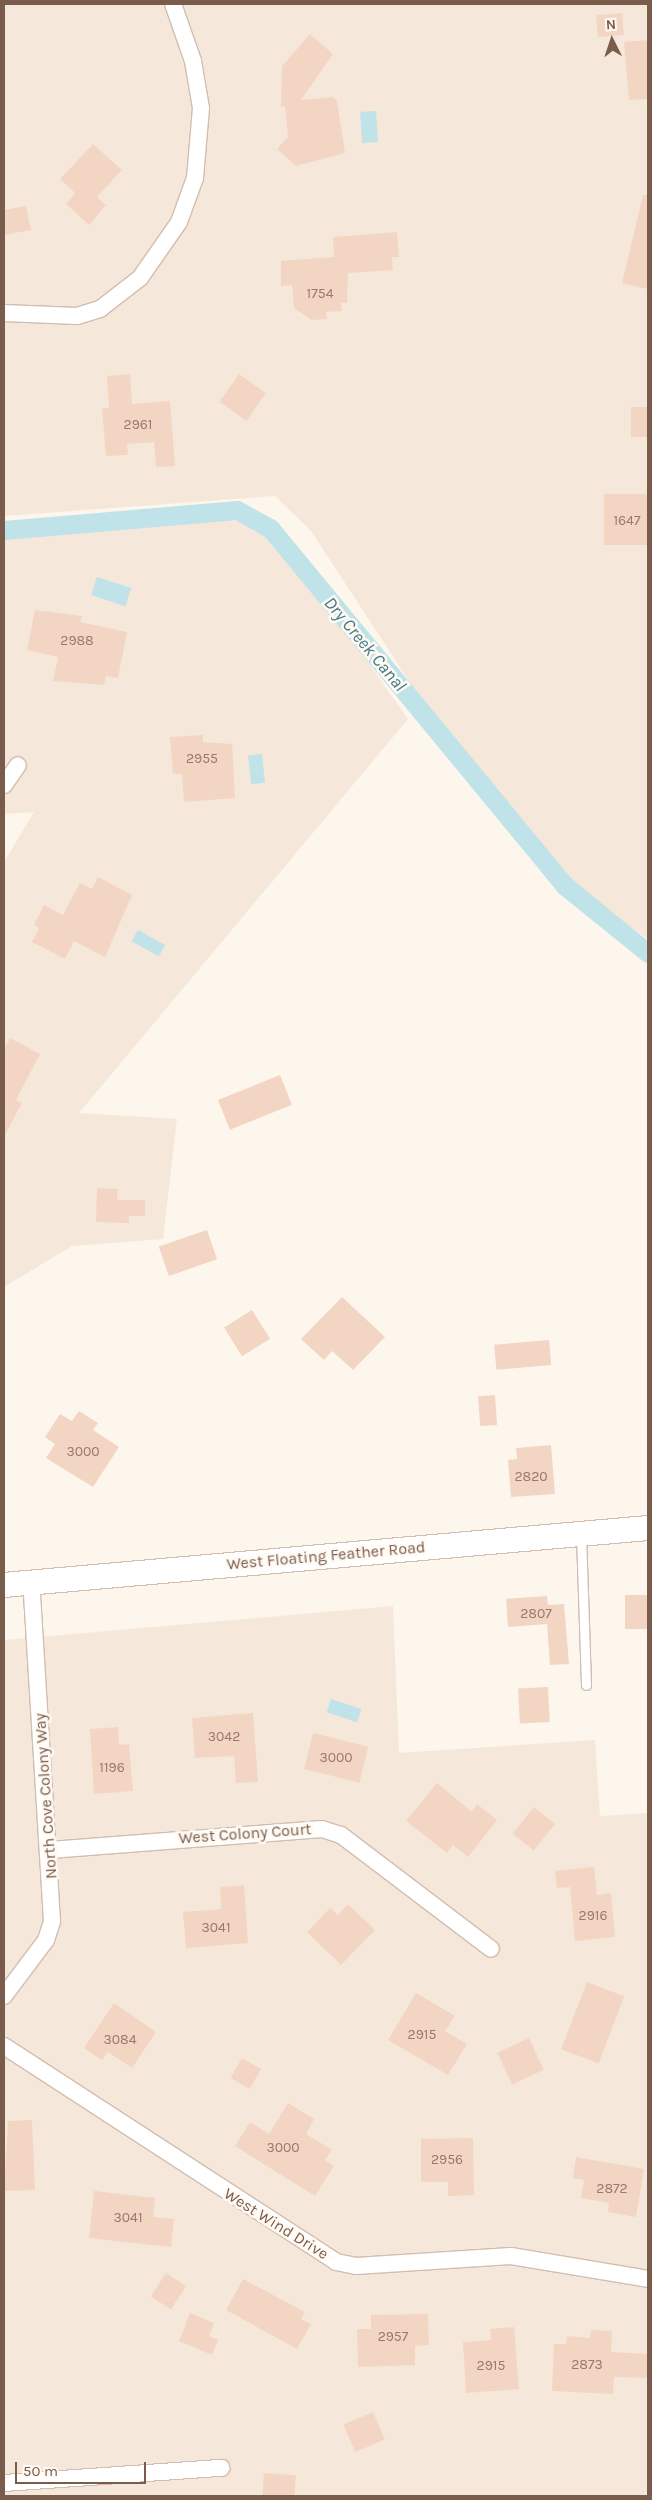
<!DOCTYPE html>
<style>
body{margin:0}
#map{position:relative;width:652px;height:2500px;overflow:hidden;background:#fdf6ec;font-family:Karla,sans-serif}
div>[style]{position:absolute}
.residential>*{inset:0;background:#f5e8da}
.water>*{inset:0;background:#bfe3e8;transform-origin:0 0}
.canal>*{height:19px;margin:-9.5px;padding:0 9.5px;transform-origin:9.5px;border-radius:9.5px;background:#bfe3e8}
.building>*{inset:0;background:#f3d5c3;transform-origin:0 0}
.roads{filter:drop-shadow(1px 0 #d1beb0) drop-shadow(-1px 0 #d1beb0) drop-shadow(0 1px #d1beb0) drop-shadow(0 -1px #d1beb0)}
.lane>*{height:9px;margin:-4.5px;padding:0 4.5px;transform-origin:4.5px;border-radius:4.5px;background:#fff}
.street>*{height:16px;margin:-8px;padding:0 8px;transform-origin:8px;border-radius:8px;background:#fff}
.secondary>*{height:24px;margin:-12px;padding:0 12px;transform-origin:12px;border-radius:12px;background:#fff}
span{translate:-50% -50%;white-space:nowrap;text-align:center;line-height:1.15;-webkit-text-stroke:5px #fffaf3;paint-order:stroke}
.number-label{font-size:14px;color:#987a6a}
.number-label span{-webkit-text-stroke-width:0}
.street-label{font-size:16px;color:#7a5c4d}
.water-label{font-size:18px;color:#437c86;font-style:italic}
.frame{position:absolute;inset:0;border:5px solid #7a5c4d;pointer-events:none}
.north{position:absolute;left:587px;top:15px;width:50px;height:50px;-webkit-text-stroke:4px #fffaf3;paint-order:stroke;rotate:356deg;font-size:14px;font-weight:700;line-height:20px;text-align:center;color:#7a5c4d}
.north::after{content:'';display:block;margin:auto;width:18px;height:22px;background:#7a5c4d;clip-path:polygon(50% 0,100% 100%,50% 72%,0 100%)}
.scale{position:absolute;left:15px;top:2462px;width:131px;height:22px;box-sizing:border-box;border:2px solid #7a5c4d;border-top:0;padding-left:6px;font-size:15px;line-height:18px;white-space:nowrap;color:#7a5c4d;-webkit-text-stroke:4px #fffaf3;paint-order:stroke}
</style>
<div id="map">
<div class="residential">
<div style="clip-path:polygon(4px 4px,648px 4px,648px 939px,570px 884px,422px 701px,311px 531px,275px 496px,4px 516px)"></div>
<div style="clip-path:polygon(209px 515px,275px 530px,408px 719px,79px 1113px,177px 1119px,163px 1239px,72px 1246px,4px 1287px,4px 862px,34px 812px,4px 814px,4px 535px)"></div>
<div style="clip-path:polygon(393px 1606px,399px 1753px,595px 1740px,600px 1816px,648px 1813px,648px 2496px,4px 2496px,4px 1640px)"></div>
</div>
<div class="water">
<div style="left:376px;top:111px;width:31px;height:16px;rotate:86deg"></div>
<div style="left:97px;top:577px;width:36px;height:19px;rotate:18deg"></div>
<div style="left:262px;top:754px;width:29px;height:14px;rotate:84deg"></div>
<div style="left:138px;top:930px;width:31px;height:13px;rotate:29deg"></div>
<div style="left:331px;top:1699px;width:32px;height:14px;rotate:18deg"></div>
</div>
<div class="canal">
<div style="left:4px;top:530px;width:234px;rotate:-4.9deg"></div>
<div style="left:237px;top:510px;width:38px;rotate:29deg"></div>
<div style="left:270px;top:528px;width:462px;rotate:50.5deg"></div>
<div style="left:564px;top:885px;width:108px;rotate:39deg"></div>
</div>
<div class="building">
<div style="left:622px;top:13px;width:22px;height:26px;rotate:85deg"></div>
<div style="clip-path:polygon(310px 34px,333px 54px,301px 100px,333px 97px,337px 101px,345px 153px,296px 166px,277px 149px,288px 137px,285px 106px,281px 107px,282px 66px)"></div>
<div style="clip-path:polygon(648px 40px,648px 99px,629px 100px,624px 42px)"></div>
<div style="clip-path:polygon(93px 144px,122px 170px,97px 197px,106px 205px,89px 225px,66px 204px,75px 193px,60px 179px)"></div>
<div style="clip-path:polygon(643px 195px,648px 195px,648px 289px,622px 283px)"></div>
<div style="clip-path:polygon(26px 206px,31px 230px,4px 235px,4px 210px)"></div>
<div style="clip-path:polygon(397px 232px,399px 257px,392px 257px,393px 270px,348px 273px,347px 303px,341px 303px,342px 311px,326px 312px,327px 319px,312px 320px,294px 308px,292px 285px,281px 286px,281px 261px,334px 257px,333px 237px)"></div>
<div style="clip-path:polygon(130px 374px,132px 404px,170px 401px,175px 466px,156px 467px,154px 442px,127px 444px,128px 455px,106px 456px,102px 408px,109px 408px,107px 376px)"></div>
<div style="left:239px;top:374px;width:33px;height:34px;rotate:35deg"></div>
<div style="left:648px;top:407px;width:30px;height:17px;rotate:90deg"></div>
<div style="left:648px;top:494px;width:51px;height:44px;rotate:90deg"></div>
<div style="clip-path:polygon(35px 610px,82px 616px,80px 622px,127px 632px,118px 678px,106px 676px,104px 685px,53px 681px,58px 657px,27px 650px)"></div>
<div style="clip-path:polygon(203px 735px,203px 742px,232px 744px,235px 798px,184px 802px,182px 774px,173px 774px,170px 737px)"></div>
<div style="clip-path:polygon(98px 877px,132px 895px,105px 957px,74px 941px,65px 959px,32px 942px,39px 928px,34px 925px,44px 905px,63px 915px,80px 883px,92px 889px)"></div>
<div style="clip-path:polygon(10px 1038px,40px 1054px,16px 1100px,22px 1103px,4px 1137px,4px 1049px)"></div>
<div style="left:280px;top:1075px;width:32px;height:67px;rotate:68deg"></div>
<div style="clip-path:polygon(97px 1188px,118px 1189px,117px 1200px,145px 1200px,145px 1216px,129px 1216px,129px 1223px,96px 1222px)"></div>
<div style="left:207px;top:1230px;width:31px;height:51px;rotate:71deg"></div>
<div style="clip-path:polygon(342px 1297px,385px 1337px,353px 1370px,332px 1351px,324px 1360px,301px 1339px)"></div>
<div style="left:252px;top:1310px;width:34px;height:33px;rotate:58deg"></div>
<div style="left:549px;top:1340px;width:25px;height:55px;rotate:85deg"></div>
<div style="left:495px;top:1395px;width:30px;height:17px;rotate:86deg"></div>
<div style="clip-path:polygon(79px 1411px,98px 1423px,93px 1430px,119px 1447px,93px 1487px,46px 1458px,55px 1444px,45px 1437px,60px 1414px,72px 1421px)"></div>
<div style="clip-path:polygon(551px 1445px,555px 1494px,511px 1497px,508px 1460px,517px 1459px,516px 1448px)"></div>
<div style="left:648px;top:1595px;width:34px;height:23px;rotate:90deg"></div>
<div style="clip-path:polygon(547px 1596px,548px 1605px,564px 1604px,569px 1664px,550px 1665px,547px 1624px,508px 1627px,506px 1599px)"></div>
<div style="left:548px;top:1687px;width:35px;height:30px;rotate:87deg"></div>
<div style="clip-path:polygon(253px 1713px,258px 1782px,236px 1783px,234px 1756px,195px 1758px,192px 1718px)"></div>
<div style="clip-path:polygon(118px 1727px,119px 1745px,129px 1744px,133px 1791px,94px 1794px,90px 1729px)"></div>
<div style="left:313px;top:1733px;width:57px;height:37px;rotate:14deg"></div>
<div style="clip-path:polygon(437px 1783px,472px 1812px,477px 1804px,497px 1820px,468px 1857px,453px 1845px,447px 1853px,406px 1821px)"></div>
<div style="left:534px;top:1807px;width:27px;height:34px;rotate:39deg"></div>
<div style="clip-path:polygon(594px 1867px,597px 1895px,611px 1893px,615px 1937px,575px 1941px,570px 1887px,557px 1888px,555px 1871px)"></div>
<div style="clip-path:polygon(244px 1885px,248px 1943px,186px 1948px,183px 1912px,221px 1909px,220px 1887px)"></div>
<div style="clip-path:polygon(348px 1904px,375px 1930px,341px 1965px,307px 1932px,330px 1908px,338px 1915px)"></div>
<div style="left:587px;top:1982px;width:40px;height:72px;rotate:21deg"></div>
<div style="clip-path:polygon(416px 1993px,455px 2016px,445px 2031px,467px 2044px,448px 2075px,388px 2040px)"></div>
<div style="clip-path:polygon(114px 2003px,156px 2032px,132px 2068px,108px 2052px,102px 2060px,84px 2048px)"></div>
<div style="left:529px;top:2038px;width:35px;height:35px;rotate:65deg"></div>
<div style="left:242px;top:2058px;width:22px;height:23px;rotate:30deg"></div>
<div style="clip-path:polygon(288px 2103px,314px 2119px,306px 2134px,332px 2150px,325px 2160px,334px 2166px,315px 2196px,235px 2146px,250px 2122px,269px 2134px)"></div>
<div style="clip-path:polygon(32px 2120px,35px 2190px,4px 2191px,8px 2121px)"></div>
<div style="clip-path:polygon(473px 2138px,474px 2195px,448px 2196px,448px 2182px,421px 2182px,421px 2139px)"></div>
<div style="clip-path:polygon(576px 2157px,644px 2169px,636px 2217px,608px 2212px,609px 2203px,581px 2198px,584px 2180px,573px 2178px)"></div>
<div style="clip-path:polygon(94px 2191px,155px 2198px,153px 2217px,174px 2219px,171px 2247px,89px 2238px)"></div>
<div style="left:166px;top:2273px;width:24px;height:28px;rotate:33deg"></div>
<div style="clip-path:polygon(243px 2279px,305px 2312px,301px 2319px,311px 2324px,297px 2349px,226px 2310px)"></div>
<div style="clip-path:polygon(190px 2313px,214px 2323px,209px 2336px,218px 2340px,212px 2355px,179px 2341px)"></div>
<div style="clip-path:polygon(428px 2314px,429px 2345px,415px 2346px,415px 2365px,358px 2367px,357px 2329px,371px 2329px,371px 2315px)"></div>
<div style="clip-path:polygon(514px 2327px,519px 2389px,466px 2393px,463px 2342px,491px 2340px,490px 2329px)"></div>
<div style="clip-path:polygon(591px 2330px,612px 2331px,611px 2352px,648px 2354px,648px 2378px,614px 2377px,613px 2394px,552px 2391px,554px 2344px,566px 2344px,567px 2336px,590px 2338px)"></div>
<div style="left:373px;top:2412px;width:30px;height:32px;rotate:67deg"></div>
<div style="left:264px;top:2473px;width:32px;height:23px;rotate:4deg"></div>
</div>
<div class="roads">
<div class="lane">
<div style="left:581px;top:1534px;width:151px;rotate:88.1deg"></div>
</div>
<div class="street">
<div style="left:4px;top:313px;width:73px;rotate:2.4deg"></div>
<div style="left:77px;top:316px;width:24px;rotate:-17deg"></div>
<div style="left:100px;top:309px;width:51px;rotate:-37.8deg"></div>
<div style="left:140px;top:278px;width:68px;rotate:-55.1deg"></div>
<div style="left:179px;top:222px;width:47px;rotate:-70deg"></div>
<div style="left:195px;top:178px;width:70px;rotate:-85.1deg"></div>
<div style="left:201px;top:108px;width:48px;rotate:-99.7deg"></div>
<div style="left:193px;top:61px;width:60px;rotate:-109.3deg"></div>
<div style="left:4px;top:785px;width:24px;rotate:-55deg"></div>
<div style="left:50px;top:1850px;width:273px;rotate:-4.4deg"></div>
<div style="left:322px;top:1829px;width:20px;rotate:18deg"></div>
<div style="left:341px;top:1835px;width:188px;rotate:37.2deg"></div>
<div style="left:4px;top:1996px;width:70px;rotate:-53.1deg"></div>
<div style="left:46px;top:1940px;width:20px;rotate:-72deg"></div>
<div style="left:52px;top:1921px;width:340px;rotate:-93.5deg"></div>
<div style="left:4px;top:2046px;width:396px;rotate:33deg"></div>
<div style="left:336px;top:2262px;width:20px;rotate:11deg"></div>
<div style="left:356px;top:2266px;width:155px;rotate:-3.7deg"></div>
<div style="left:511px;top:2256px;width:139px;rotate:9.5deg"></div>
<div style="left:4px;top:2483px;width:218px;rotate:-4deg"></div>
</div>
<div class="secondary">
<div style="left:4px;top:1585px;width:647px;rotate:-5.06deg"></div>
</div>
</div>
<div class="number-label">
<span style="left:320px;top:294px">1754</span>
<span style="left:138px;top:425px">2961</span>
<span style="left:627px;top:521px">1647</span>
<span style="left:77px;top:641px">2988</span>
<span style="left:202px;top:759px">2955</span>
<span style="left:83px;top:1452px">3000</span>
<span style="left:531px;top:1477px">2820</span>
<span style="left:536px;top:1614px">2807</span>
<span style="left:224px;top:1737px">3042</span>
<span style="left:336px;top:1758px">3000</span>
<span style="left:112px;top:1768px">1196</span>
<span style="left:593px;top:1916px">2916</span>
<span style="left:216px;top:1928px">3041</span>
<span style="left:422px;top:2035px">2915</span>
<span style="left:120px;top:2040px">3084</span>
<span style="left:283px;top:2148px">3000</span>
<span style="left:447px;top:2160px">2956</span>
<span style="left:612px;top:2189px">2872</span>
<span style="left:128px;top:2218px">3041</span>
<span style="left:393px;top:2337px">2957</span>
<span style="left:587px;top:2365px">2873</span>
<span style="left:491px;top:2366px">2915</span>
</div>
<div class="street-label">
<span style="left:326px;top:1556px;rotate:-5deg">West Floating Feather Road</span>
<span style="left:46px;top:1796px;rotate:-94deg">North Cove Colony Way</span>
<span style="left:245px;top:1834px;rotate:-4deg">West Colony Court</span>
<span style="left:276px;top:2224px;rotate:32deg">West Wind Drive</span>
</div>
<div class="water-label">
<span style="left:365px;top:644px;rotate:50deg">Dry Creek Canal</span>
</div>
<div class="frame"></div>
<div class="north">N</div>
<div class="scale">50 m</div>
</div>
